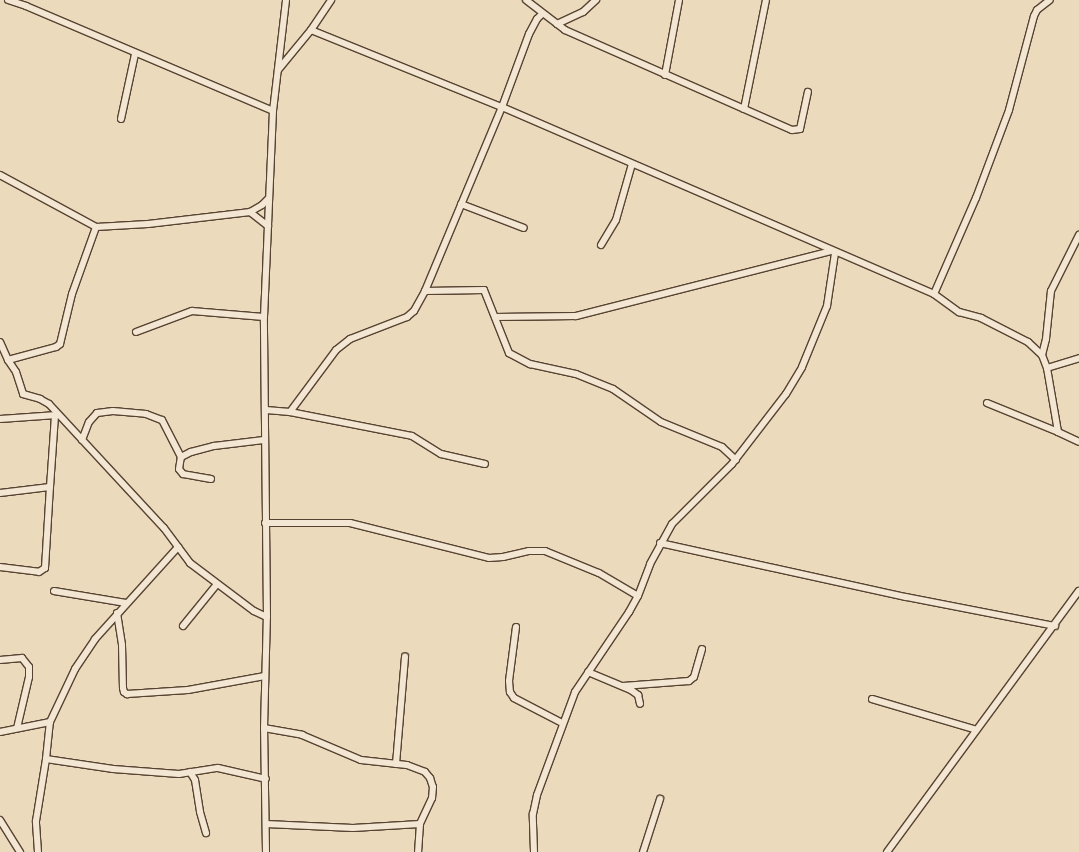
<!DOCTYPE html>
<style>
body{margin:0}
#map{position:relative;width:1079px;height:852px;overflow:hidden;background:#ecdabc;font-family:"IM FELL DW Pica",serif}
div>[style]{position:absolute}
.roads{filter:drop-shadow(1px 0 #574332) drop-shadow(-1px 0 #574332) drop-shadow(0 1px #574332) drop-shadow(0 -1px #574332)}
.minor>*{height:6px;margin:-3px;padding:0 3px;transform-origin:3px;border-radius:3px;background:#f3e7d3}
span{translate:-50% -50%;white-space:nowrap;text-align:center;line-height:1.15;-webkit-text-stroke:4.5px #f3e7d3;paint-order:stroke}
</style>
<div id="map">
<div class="roads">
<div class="minor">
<div style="left:8px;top:0;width:19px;rotate:18deg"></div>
<div style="left:26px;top:6px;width:268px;rotate:23deg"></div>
<div style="left:526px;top:0;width:49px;rotate:37.6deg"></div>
<div style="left:565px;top:30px;width:248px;rotate:23.8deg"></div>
<div style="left:792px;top:130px;width:8px;rotate:-7deg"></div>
<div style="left:800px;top:129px;width:38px;rotate:-78deg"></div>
<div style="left:557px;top:24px;width:29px;rotate:-25deg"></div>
<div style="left:583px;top:12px;width:18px;rotate:-43deg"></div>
<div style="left:311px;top:30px;width:206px;rotate:22deg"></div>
<div style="left:502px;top:107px;width:471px;rotate:23.4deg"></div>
<div style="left:934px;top:294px;width:31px;rotate:36deg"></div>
<div style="left:959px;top:312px;width:23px;rotate:15deg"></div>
<div style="left:981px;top:318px;width:53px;rotate:27.1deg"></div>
<div style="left:1028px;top:342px;width:19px;rotate:43deg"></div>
<div style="left:1042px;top:355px;width:14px;rotate:69deg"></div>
<div style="left:1047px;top:368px;width:65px;rotate:80.2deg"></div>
<div style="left:1058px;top:432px;width:23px;rotate:25deg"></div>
<div style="left:278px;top:70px;width:52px;rotate:-50.5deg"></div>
<div style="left:311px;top:30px;width:36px;rotate:-56deg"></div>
<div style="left:665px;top:75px;width:76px;rotate:-79.4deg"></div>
<div style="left:744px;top:109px;width:111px;rotate:-78.6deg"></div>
<div style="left:121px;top:119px;width:66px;rotate:-77.8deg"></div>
<div style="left:0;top:175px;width:109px;rotate:28.4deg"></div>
<div style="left:96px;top:227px;width:52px;rotate:-3.3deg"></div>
<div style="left:148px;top:224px;width:103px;rotate:-6.7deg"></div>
<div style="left:250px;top:212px;width:14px;rotate:-30deg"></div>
<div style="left:262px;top:205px;width:8px;rotate:-45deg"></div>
<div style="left:461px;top:204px;width:67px;rotate:20.9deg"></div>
<div style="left:250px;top:212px;width:23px;rotate:38deg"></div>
<div style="left:601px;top:245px;width:29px;rotate:-59deg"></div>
<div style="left:616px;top:220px;width:58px;rotate:-74.1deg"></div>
<div style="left:425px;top:291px;width:59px;rotate:-1deg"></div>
<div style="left:484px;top:290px;width:68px;rotate:68.4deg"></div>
<div style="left:509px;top:353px;width:24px;rotate:28deg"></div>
<div style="left:530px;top:364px;width:47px;rotate:12.3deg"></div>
<div style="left:576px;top:374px;width:40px;rotate:22deg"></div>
<div style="left:613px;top:389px;width:58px;rotate:34.5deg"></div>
<div style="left:661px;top:422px;width:66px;rotate:22.3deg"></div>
<div style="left:722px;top:447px;width:19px;rotate:43deg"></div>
<div style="left:934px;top:294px;width:105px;rotate:-66.4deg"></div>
<div style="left:976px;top:198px;width:94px;rotate:-69.4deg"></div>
<div style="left:1009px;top:110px;width:97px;rotate:-75.1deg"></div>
<div style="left:1034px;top:16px;width:7px;rotate:-63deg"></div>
<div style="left:1037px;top:10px;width:16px;rotate:-38deg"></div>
<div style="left:495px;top:317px;width:81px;rotate:-0.7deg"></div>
<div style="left:576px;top:316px;width:263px;rotate:-14.3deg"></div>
<div style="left:136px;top:332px;width:60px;rotate:-20.6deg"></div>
<div style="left:192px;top:311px;width:72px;rotate:4.8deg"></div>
<div style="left:0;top:342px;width:20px;rotate:66deg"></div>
<div style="left:8px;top:360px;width:14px;rotate:56deg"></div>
<div style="left:16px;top:372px;width:23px;rotate:72deg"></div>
<div style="left:23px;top:394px;width:18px;rotate:16deg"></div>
<div style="left:40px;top:399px;width:10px;rotate:29deg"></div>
<div style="left:49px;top:404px;width:169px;rotate:47.2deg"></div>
<div style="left:164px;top:528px;width:44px;rotate:53.4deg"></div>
<div style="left:190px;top:563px;width:80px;rotate:36.9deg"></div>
<div style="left:254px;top:611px;width:14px;rotate:25deg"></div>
<div style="left:1042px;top:355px;width:16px;rotate:-76deg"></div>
<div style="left:1046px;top:339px;width:48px;rotate:-84.1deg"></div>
<div style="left:1051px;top:291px;width:63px;rotate:-63.4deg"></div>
<div style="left:8px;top:360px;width:50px;rotate:-15.2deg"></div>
<div style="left:56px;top:347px;width:5px;rotate:-37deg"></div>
<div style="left:60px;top:344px;width:51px;rotate:-76.5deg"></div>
<div style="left:72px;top:294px;width:71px;rotate:-70.3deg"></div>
<div style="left:1047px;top:368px;width:34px;rotate:-17deg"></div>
<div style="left:987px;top:403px;width:77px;rotate:22.2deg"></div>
<div style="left:266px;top:410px;width:24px;rotate:5deg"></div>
<div style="left:290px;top:412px;width:77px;rotate:-53.4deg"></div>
<div style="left:336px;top:350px;width:18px;rotate:-38deg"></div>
<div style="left:350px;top:339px;width:61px;rotate:-21.1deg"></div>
<div style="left:407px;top:317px;width:9px;rotate:-41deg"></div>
<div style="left:414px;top:311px;width:23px;rotate:-61deg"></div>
<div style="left:425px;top:291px;width:199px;rotate:-67.3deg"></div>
<div style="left:502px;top:107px;width:78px;rotate:-69.7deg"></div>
<div style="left:529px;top:34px;width:17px;rotate:-62deg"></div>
<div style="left:537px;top:19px;width:8px;rotate:-45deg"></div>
<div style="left:290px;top:412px;width:124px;rotate:11.1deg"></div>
<div style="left:412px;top:436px;width:34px;rotate:32deg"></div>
<div style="left:441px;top:454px;width:45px;rotate:12.8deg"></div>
<div style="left:0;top:419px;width:57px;rotate:-4deg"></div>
<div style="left:82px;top:440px;width:19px;rotate:-69deg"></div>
<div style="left:89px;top:422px;width:12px;rotate:-48deg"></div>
<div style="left:97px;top:413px;width:16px;rotate:-7deg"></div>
<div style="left:113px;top:411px;width:33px;rotate:5deg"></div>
<div style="left:146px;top:414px;width:17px;rotate:21deg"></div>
<div style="left:162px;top:420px;width:42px;rotate:62.8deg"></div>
<div style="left:211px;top:479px;width:28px;rotate:-170deg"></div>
<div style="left:183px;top:474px;width:6px;rotate:-129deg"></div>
<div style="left:179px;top:469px;width:12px;rotate:-81deg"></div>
<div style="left:181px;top:457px;width:11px;rotate:-27deg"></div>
<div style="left:191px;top:452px;width:24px;rotate:-15deg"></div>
<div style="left:214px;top:446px;width:50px;rotate:-6.8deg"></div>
<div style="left:0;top:493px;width:50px;rotate:-6.8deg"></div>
<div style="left:50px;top:487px;width:71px;rotate:-86deg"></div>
<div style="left:265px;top:523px;width:85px"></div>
<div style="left:350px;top:523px;width:143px;rotate:14.1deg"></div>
<div style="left:489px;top:558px;width:14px;rotate:-4deg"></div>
<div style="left:503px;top:557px;width:27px;rotate:-13deg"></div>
<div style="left:529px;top:551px;width:16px"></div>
<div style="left:545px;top:551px;width:58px;rotate:22.2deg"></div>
<div style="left:599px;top:573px;width:45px;rotate:30.5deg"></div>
<div style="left:660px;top:543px;width:252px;rotate:12.4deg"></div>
<div style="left:906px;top:597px;width:152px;rotate:11deg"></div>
<div style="left:0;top:567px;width:39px;rotate:7deg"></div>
<div style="left:39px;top:572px;width:7px;rotate:-34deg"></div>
<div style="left:45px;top:568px;width:81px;rotate:-86.5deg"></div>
<div style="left:54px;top:591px;width:73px;rotate:9.5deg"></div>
<div style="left:117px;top:613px;width:32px;rotate:81deg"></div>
<div style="left:122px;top:645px;width:43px;rotate:88.7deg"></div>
<div style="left:123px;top:688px;width:4px;rotate:76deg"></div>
<div style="left:124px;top:692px;width:4px;rotate:34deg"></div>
<div style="left:127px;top:694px;width:61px;rotate:-3.8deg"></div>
<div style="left:188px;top:690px;width:78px;rotate:-10.3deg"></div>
<div style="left:183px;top:626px;width:54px;rotate:-51deg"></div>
<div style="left:516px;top:627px;width:54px;rotate:97.4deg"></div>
<div style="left:509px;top:681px;width:11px;rotate:85deg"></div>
<div style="left:510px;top:692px;width:7px;rotate:56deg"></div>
<div style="left:514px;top:698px;width:54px;rotate:27.5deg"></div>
<div style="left:0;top:660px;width:22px;rotate:-5deg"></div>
<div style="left:22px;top:658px;width:11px;rotate:52deg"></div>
<div style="left:29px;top:667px;width:10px;rotate:90deg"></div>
<div style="left:29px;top:677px;width:52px;rotate:103.2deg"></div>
<div style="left:588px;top:672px;width:47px;rotate:22.7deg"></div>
<div style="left:631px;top:690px;width:9px;rotate:36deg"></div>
<div style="left:638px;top:695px;width:9px;rotate:77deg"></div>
<div style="left:623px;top:686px;width:66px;rotate:-4.3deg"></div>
<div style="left:689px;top:681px;width:6px;rotate:-39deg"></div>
<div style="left:694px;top:677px;width:29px;rotate:-74deg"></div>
<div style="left:872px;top:699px;width:109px;rotate:16.4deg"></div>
<div style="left:264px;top:728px;width:39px;rotate:10deg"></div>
<div style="left:302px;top:735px;width:64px;rotate:23deg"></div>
<div style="left:361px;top:760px;width:46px;rotate:6.2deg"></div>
<div style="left:407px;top:765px;width:19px;rotate:21deg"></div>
<div style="left:425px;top:772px;width:8px;rotate:50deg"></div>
<div style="left:430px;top:778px;width:9px;rotate:72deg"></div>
<div style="left:433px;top:787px;width:11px;rotate:95deg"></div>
<div style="left:432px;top:798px;width:29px;rotate:115deg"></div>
<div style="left:420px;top:824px;width:28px;rotate:94deg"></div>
<div style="left:0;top:732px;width:51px;rotate:-11.3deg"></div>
<div style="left:46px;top:759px;width:68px;rotate:8.5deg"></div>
<div style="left:113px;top:769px;width:66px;rotate:4.3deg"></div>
<div style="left:179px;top:774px;width:39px;rotate:-9deg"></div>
<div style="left:218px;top:768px;width:49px;rotate:12.9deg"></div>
<div style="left:396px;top:764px;width:108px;rotate:-85.2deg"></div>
<div style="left:190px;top:772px;width:9px;rotate:58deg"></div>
<div style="left:195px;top:780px;width:32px;rotate:81deg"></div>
<div style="left:200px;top:812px;width:22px;rotate:74deg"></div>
<div style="left:0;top:820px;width:38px;rotate:58deg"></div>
<div style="left:266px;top:824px;width:87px;rotate:2.6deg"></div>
<div style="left:353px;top:828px;width:67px;rotate:-3.4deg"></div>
<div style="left:38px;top:852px;width:31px;rotate:-94deg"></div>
<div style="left:36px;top:821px;width:63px;rotate:-80.8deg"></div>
<div style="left:46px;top:759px;width:37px;rotate:-84deg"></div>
<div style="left:50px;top:722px;width:59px;rotate:-64.7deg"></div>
<div style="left:75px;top:669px;width:36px;rotate:-56deg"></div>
<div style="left:95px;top:639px;width:124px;rotate:-47.9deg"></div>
<div style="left:266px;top:852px;width:124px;rotate:-90.9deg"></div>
<div style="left:264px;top:728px;width:111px;rotate:-88.5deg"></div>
<div style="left:267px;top:617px;width:300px;rotate:-90.6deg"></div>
<div style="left:264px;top:317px;width:206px;rotate:-87.5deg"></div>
<div style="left:273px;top:111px;width:112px;rotate:-83.3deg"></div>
<div style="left:534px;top:852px;width:38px;rotate:-92deg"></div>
<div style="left:533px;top:814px;width:19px;rotate:-78deg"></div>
<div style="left:537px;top:795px;width:110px;rotate:-69.7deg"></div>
<div style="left:575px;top:692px;width:97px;rotate:-56deg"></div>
<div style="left:629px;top:612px;width:18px;rotate:-61deg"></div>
<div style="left:638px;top:596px;width:34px;rotate:-69deg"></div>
<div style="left:650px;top:564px;width:46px;rotate:-61.2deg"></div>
<div style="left:672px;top:524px;width:85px;rotate:-45deg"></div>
<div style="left:732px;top:464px;width:88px;rotate:-52.4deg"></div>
<div style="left:786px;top:394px;width:31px;rotate:-59deg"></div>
<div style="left:802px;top:367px;width:66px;rotate:-67.7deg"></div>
<div style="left:827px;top:306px;width:54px;rotate:-81.4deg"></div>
<div style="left:643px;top:852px;width:56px;rotate:-72.2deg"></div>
<div style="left:887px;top:852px;width:324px;rotate:-53.7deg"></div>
</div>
</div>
</div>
